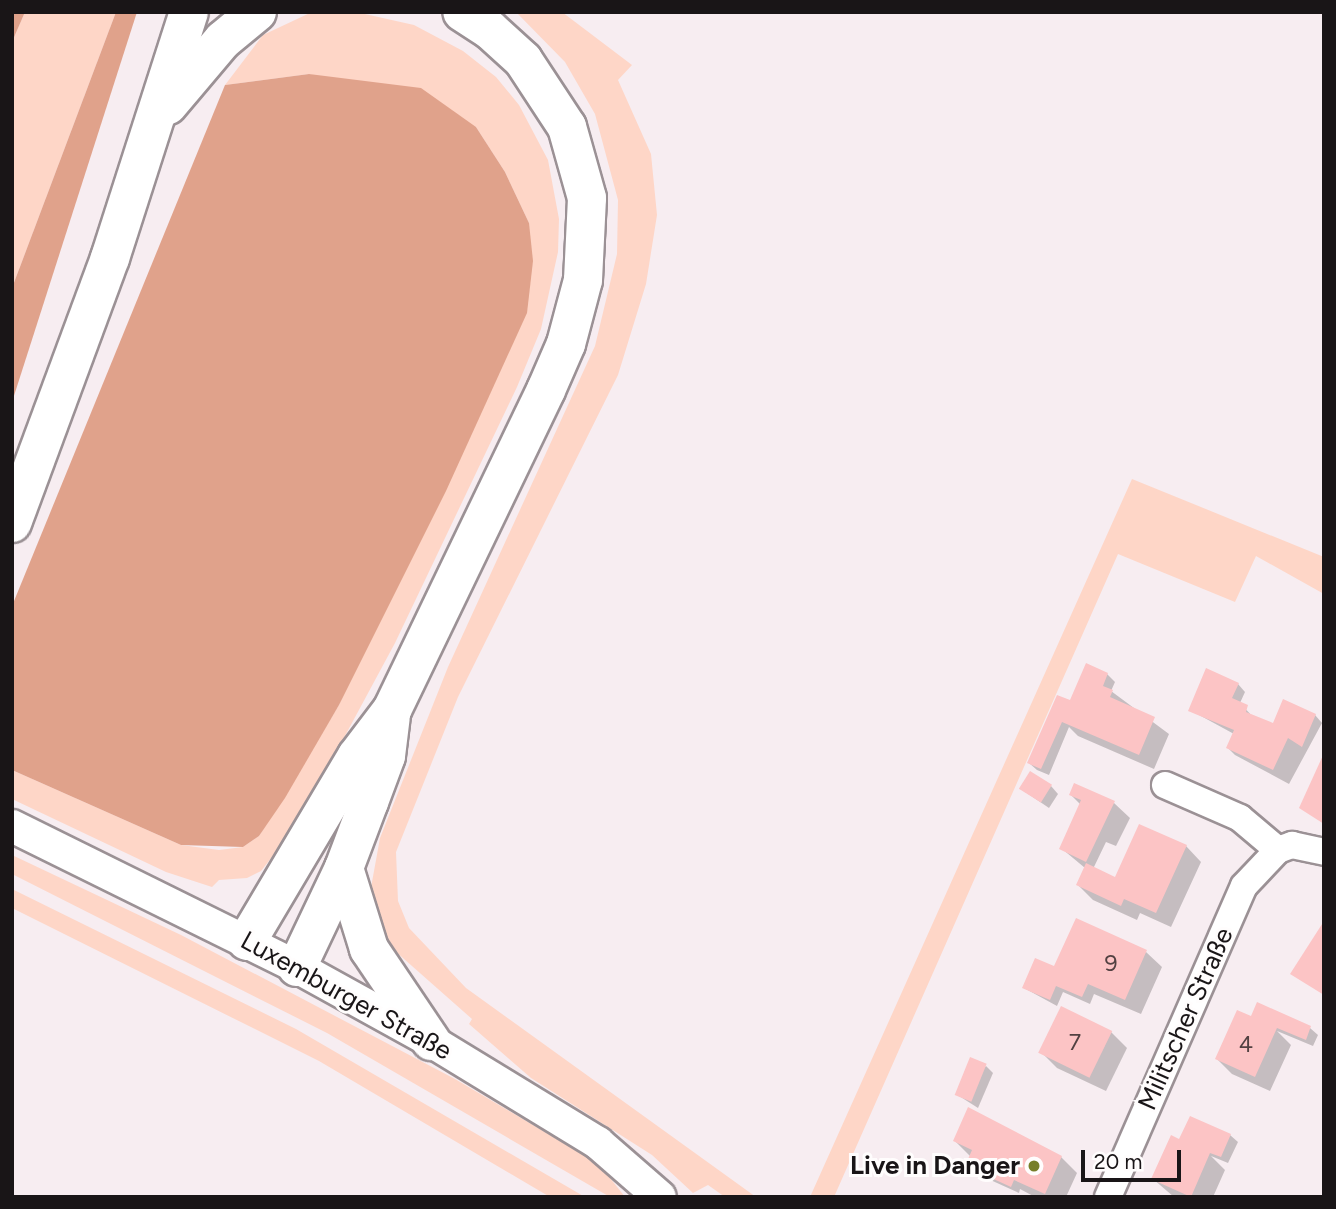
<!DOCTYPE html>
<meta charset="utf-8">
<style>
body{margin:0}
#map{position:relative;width:1336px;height:1209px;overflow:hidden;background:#f7edf1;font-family:Figtree,sans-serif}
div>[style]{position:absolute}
.green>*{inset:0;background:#fed6c7}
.forest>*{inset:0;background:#e0a28b}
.shadow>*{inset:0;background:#0003}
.building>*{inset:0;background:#fcc4c5;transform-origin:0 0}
.roads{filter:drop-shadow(2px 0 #9b9195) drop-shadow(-2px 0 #9b9195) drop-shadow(0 2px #9b9195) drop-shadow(0 -2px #9b9195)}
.minor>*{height:26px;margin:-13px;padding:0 13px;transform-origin:13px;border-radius:13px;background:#fff}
.tertiary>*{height:32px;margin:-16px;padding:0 16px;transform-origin:16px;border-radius:16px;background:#fff}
.primary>*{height:38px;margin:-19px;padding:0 19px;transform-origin:19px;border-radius:19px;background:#fff}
.dots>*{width:19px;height:19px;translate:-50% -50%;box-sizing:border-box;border:4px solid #fffdfd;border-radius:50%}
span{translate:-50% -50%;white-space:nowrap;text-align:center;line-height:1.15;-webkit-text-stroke:6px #fffdfd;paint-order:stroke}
.number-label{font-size:23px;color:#524142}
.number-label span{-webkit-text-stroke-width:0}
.street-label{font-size:26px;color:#191517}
.poi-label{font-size:26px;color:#191517;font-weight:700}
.right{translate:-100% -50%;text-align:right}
.frame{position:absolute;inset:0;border:14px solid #191517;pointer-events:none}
.scale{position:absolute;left:1081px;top:1150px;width:100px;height:32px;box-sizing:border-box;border:4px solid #191517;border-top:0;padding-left:9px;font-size:21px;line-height:24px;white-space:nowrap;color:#191517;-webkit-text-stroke:5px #fffdfd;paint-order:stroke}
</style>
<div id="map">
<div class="green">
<div style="clip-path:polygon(25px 12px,116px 12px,12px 288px,12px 42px)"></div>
<div style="clip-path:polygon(312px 12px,356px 12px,414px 25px,463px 51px,496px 77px,519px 105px,548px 160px,559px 219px,558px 252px,541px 329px,517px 387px,395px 643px,332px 760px,290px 834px,261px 871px,247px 878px,219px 880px,212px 887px,166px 872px,12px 799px,12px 770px,181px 845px,219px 850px,243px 847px,259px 836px,339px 705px,529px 223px,505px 172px,476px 127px,309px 74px,225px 85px,263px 35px)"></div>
<div style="clip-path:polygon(516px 12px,562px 12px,632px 65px,618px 80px,651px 154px,657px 215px,646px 284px,618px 375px,458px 697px,396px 852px,398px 901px,409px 928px,466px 988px,756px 1197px,725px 1197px,708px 1185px,693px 1193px,652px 1155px,531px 1078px,469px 1024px,472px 1019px,395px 951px,383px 935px,370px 893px,380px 838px,448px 667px,595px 346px,617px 254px,618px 200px,595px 114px,565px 62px)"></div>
<div style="clip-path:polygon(1132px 479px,1324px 557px,1324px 594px,1256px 556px,1235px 602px,1118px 554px,834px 1197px,810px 1197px)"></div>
<div style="clip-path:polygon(12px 855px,181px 935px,455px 1079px,599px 1164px,625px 1197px,610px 1197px,327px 1033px,12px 874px)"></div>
<div style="clip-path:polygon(12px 889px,296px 1029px,585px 1197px,550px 1197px,319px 1061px,12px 908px)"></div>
</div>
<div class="forest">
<div style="clip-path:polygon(12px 12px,25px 12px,12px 42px)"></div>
<div style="clip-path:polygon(116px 12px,137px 12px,12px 402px,12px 288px)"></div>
<div style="clip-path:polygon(309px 74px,421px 88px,476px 127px,505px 172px,529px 223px,533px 261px,527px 313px,446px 491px,339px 705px,285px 798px,259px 836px,243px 847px,181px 845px,12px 770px,12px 606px,225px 85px)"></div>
</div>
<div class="shadow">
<div style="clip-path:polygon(1107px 674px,1115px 682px,1111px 691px,1169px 734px,1154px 769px,1078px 736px,1069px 727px,1049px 775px,1037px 770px,1029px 763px,1070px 702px)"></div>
<div style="clip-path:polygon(1238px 684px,1245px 692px,1240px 703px,1253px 717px,1274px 725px,1315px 715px,1322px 723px,1289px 784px,1235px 755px,1228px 748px,1234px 734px,1190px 710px)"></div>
<div style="clip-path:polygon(1051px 786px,1058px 794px,1049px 808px,1021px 789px)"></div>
<div style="clip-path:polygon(1075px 786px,1114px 803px,1130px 818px,1116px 846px,1106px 842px,1093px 869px,1116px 879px,1186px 846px,1201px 862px,1171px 927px,1140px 913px,1137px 920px,1093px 900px,1078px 885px,1085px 868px,1061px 848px,1081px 805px,1071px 795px)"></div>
<div style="clip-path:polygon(1146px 952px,1162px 967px,1141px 1014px,1094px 994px,1090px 1004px,1063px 992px,1057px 1006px,1024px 988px)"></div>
<div style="clip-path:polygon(1252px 1019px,1310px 1028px,1318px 1035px,1313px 1046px,1277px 1031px,1291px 1045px,1270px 1091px,1232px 1074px,1217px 1059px)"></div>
<div style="clip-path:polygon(1111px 1032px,1127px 1048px,1106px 1091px,1057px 1068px,1041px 1052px)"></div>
<div style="clip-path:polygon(986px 1066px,993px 1073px,978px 1108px,956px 1094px)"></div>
<div style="clip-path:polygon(969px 1109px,1061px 1157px,1077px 1173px,1066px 1197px,1035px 1197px,1020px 1189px,1019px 1193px,975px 1173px,967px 1166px,970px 1156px,955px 1141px)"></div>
<div style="clip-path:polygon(1230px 1135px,1238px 1142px,1228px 1163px,1211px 1156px,1225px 1170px,1213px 1197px,1174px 1197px,1153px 1179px,1180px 1141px)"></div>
</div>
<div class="building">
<div style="clip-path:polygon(1086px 663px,1108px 673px,1103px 686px,1113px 690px,1110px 697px,1155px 717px,1139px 755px,1062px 722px,1041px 769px,1027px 763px,1057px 695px,1070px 700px)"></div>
<div style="clip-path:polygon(1206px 668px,1239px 683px,1232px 698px,1248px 705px,1246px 712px,1273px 723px,1283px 699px,1316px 714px,1302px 747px,1288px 738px,1273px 770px,1226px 748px,1234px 730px,1188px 711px)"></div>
<div style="clip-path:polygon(1324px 753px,1324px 824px,1299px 808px)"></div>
<div style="left:1030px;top:771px;width:26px;height:21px;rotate:32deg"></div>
<div style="clip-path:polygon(1074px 783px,1115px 801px,1086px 862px,1059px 849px,1081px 800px,1069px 795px)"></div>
<div style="clip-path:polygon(1139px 824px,1187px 845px,1156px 913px,1124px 899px,1121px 906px,1076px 885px,1086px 863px,1115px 877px)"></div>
<div style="clip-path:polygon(1076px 918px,1147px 950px,1125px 1000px,1088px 984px,1082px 997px,1056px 986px,1050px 1000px,1022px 988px,1035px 958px,1054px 966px)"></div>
<div style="clip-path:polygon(1324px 921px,1324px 995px,1290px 974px)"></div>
<div style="clip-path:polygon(1257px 1002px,1311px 1026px,1306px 1040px,1277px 1028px,1255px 1077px,1215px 1059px,1237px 1010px,1251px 1016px)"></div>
<div style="left:1061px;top:1006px;width:57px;height:52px;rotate:26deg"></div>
<div style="left:970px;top:1057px;width:18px;height:41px;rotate:22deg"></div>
<div style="clip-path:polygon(968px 1107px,1062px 1156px,1045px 1194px,1014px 1180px,1011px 1187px,965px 1166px,972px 1150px,953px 1141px)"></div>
<div style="clip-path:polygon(1190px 1116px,1231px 1134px,1221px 1157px,1210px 1153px,1191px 1197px,1151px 1179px,1171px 1135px,1179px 1139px)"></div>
</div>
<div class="roads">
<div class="minor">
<div style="left:1165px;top:785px;width:82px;rotate:23.7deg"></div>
<div style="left:1240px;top:818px;width:50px;rotate:40.1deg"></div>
<div style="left:1108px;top:1197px;width:339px;rotate:-66.4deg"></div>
<div style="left:1244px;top:886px;width:50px;rotate:-46.6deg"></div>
<div style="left:1278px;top:850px;width:15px;rotate:-20deg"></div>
<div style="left:1292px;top:845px;width:33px;rotate:12deg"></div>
</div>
<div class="tertiary">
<div style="left:12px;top:826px;width:318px;rotate:26.3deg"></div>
<div style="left:297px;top:967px;width:153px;rotate:28.9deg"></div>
<div style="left:431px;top:1041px;width:196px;rotate:31.4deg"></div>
<div style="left:598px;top:1143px;width:82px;rotate:41.1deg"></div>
</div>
<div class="primary">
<div style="left:168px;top:105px;width:85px;rotate:-49.8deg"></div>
<div style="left:223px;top:40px;width:44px;rotate:-39.5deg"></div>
<div style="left:12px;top:523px;width:283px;rotate:-69.7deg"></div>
<div style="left:110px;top:258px;width:258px;rotate:-72.2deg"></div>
<div style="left:344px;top:868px;width:85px;rotate:72.8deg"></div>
<div style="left:369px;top:949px;width:111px;rotate:56deg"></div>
<div style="left:247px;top:941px;width:215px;rotate:-59.3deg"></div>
<div style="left:357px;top:756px;width:58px;rotate:-52.7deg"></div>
<div style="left:392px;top:710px;width:355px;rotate:-64.3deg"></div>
<div style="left:546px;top:390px;width:50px;rotate:-66.5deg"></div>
<div style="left:566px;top:344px;width:66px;rotate:-75.1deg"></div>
<div style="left:583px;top:280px;width:82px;rotate:-87.2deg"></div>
<div style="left:587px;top:198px;width:74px;rotate:-105.7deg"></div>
<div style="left:567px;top:127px;width:80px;rotate:-123.3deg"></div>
<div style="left:523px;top:60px;width:45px;rotate:-137.7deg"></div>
<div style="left:490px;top:30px;width:33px;rotate:-147deg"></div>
<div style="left:297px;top:967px;width:110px;rotate:-64.6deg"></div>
<div style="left:344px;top:868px;width:71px;rotate:-69.3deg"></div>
<div style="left:369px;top:802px;width:49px;rotate:-69.7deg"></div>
<div style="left:386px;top:756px;width:38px;rotate:-83deg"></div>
</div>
</div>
<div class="dots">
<div style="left:1034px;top:1166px;background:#777e29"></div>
</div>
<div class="number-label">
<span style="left:1111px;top:963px">9</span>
<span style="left:1075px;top:1042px">7</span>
<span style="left:1246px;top:1044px">4</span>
</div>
<div class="street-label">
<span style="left:346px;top:996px;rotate:29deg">Luxemburger Straße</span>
<span style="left:1186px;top:1019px;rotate:-66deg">Militscher Straße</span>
</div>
<div class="poi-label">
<span class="right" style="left:1020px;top:1166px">Live in Danger</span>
</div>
<div class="frame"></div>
<div class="scale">20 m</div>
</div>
